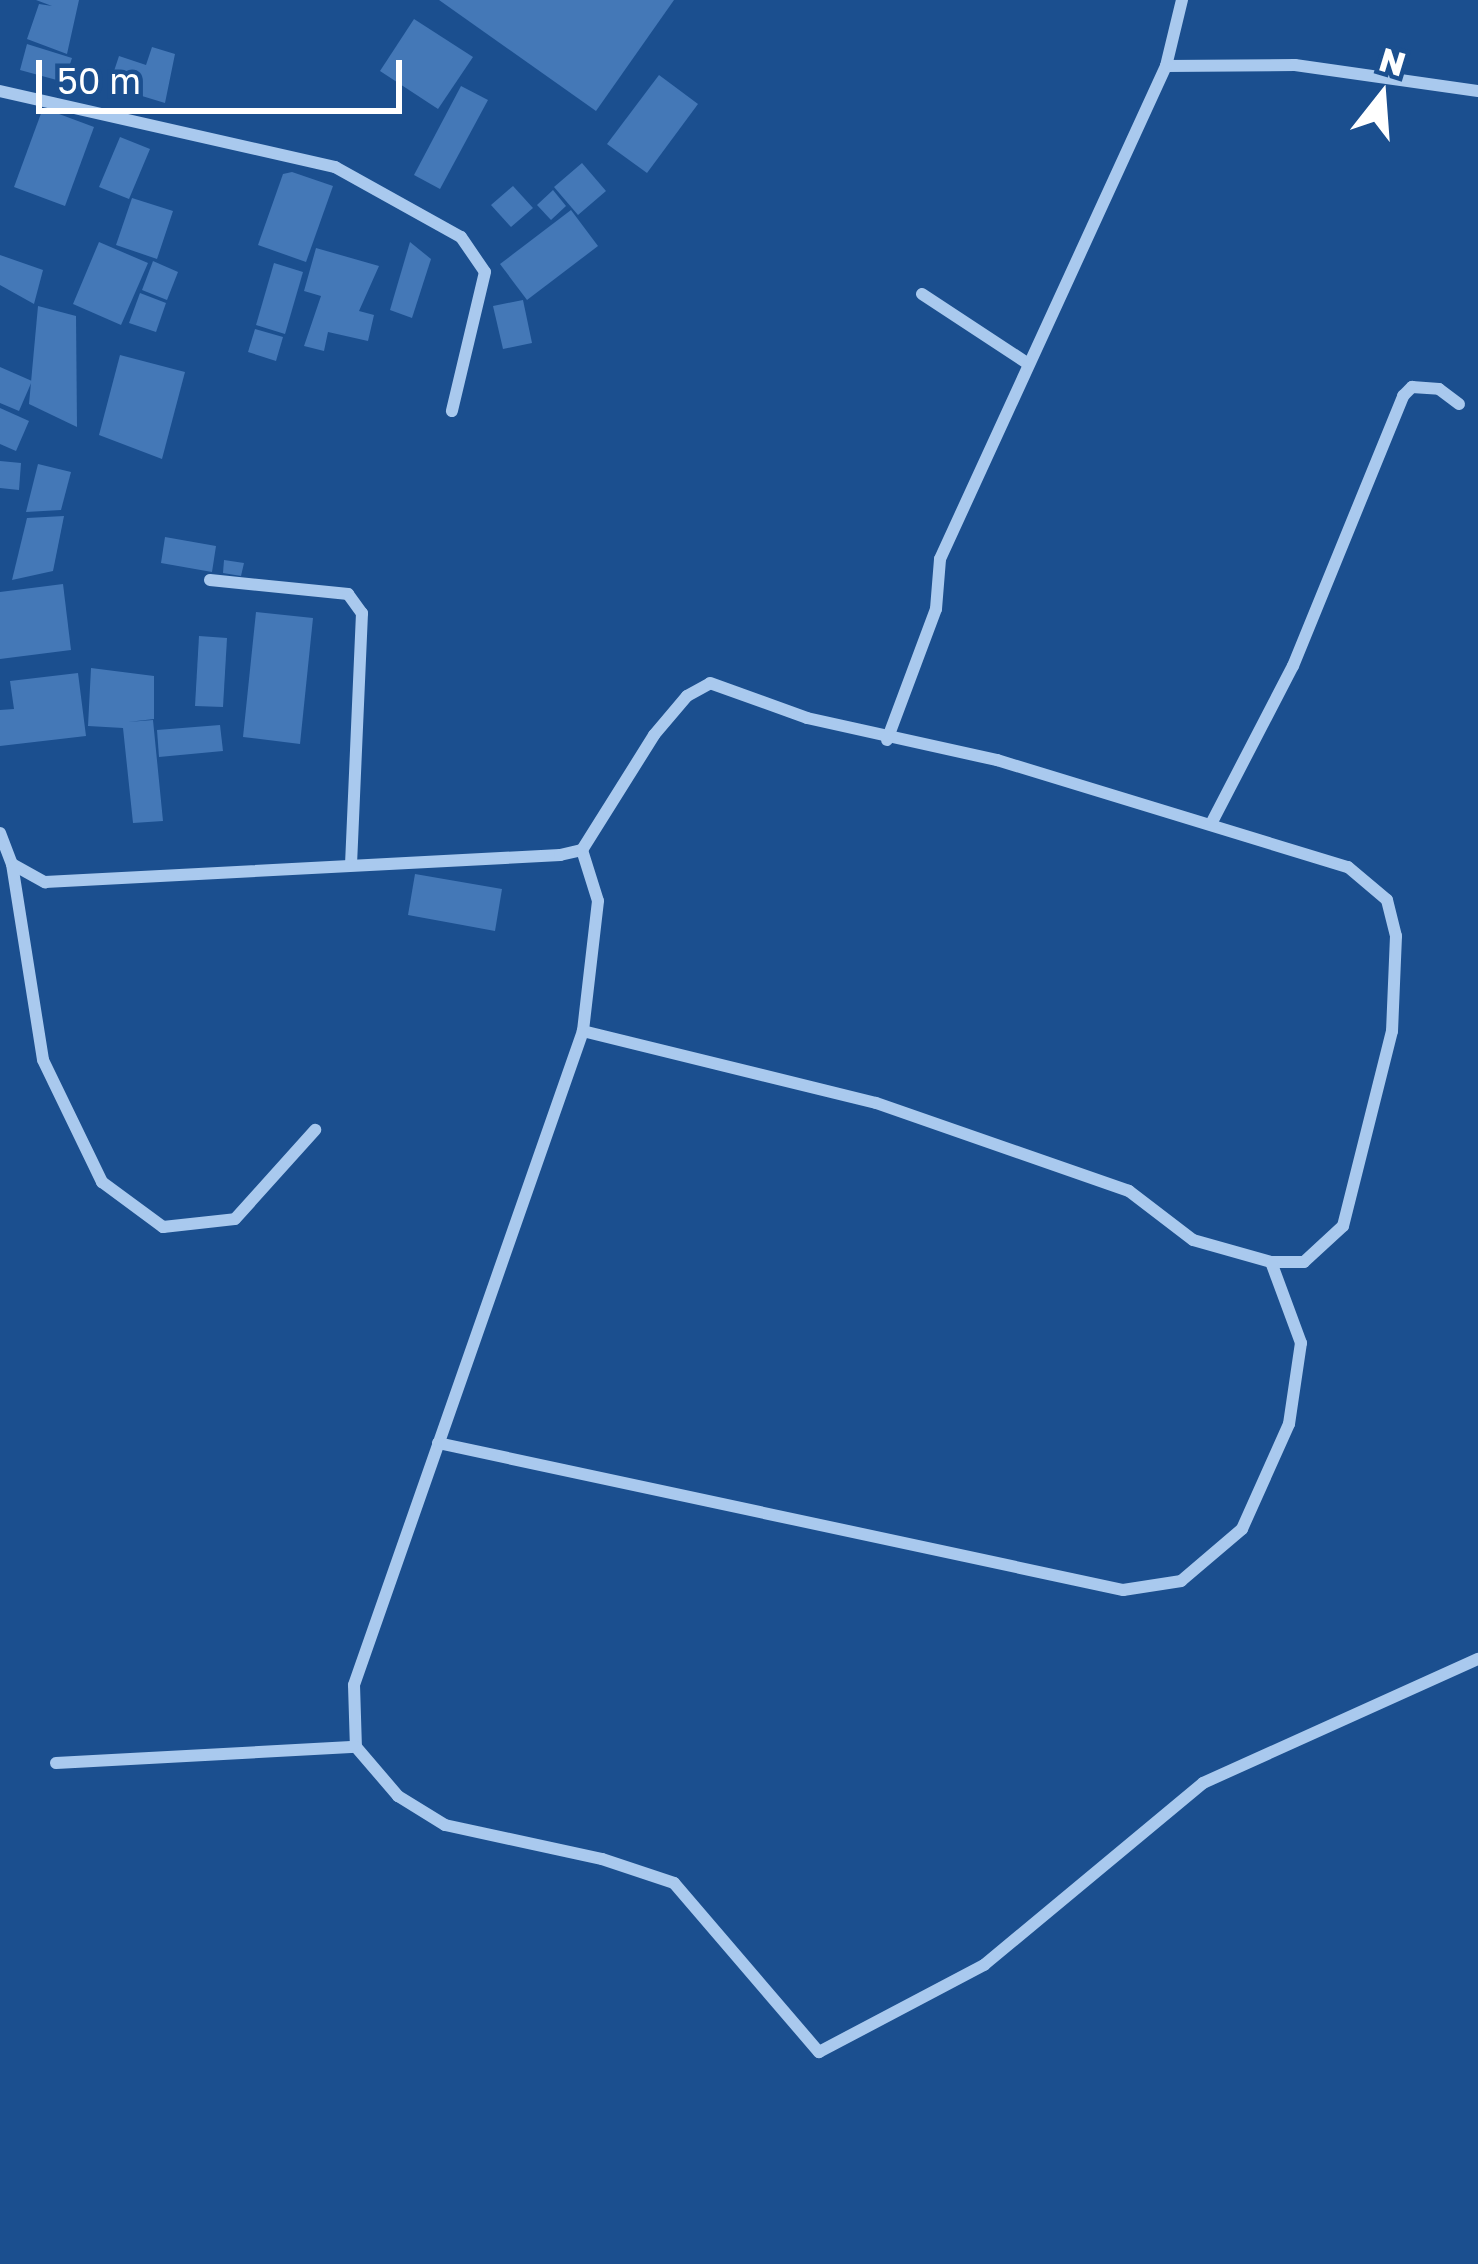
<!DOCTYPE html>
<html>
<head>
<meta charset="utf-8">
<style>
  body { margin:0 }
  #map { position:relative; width:1478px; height:2264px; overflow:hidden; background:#1b4f8f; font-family:"Golos Text",sans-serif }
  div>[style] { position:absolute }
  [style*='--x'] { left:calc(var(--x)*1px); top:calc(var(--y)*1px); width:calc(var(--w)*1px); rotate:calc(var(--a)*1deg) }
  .building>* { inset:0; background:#4478b7 }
  .street>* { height:12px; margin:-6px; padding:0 6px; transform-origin:6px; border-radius:6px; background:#a9c9ee }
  span { translate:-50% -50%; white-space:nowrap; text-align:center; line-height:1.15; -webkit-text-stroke:9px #1b4f8f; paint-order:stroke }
  .north { position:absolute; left:1322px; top:36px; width:120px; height:120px; -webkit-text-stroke:9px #1b4f8f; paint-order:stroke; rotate:17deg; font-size:33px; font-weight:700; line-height:48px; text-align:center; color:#fff }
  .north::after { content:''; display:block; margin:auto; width:42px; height:54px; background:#fff; clip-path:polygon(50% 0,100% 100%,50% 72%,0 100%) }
  .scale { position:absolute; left:36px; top:60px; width:366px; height:54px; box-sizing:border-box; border:6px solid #fff; border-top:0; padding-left:15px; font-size:36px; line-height:42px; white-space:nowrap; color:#fff; -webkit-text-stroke:9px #1b4f8f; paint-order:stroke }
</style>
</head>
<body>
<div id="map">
  <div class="building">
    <i style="clip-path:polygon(36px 0,79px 0,67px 54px,27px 39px,39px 4px,52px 6px)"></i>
    <i style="clip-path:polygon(439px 0,674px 0,596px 111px)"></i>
    <i style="clip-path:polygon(414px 19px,473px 57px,438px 109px,380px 71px)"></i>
    <i style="clip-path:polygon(27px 44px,72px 58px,64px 82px,20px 70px)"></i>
    <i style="clip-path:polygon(152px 47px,175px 54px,165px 103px,109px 86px,119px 56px,146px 65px)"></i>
    <i style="clip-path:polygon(659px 75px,698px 104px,647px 173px,607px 144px)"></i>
    <i style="clip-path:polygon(461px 86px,488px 100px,440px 189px,414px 175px)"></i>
    <i style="clip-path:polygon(43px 108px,94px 127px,65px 206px,14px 187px)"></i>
    <i style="clip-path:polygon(120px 137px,150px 149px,129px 199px,99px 187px)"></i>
    <i style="clip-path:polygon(582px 163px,606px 191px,578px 215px,554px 187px)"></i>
    <i style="clip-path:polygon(292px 172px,333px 186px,306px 262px,258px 245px,283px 174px)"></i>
    <i style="clip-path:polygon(513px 186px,533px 208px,511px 227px,491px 205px)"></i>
    <i style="clip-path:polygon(553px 190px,566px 206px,551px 220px,537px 205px)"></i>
    <i style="clip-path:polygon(132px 198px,173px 211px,157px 259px,116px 245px)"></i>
    <i style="clip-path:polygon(571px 210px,598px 246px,527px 300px,500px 264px)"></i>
    <i style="clip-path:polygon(99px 242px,148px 263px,121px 325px,73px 304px)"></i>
    <i style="clip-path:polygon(410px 242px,431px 259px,412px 318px,390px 310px)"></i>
    <i style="clip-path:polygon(316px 248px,379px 266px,359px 311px,374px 315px,368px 341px,328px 332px,324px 351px,304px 346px,321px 296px,304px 291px)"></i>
    <i style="clip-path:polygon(0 255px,43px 270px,34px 304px,0 285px)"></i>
    <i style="clip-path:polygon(153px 261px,178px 272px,167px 300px,142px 290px)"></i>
    <i style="clip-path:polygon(274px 263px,303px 272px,285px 334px,256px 325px)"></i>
    <i style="clip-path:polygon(140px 293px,166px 303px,156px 332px,129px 323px)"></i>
    <i style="clip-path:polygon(523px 300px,532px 343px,503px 349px,493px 306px)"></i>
    <i style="clip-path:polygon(38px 306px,76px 316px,77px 427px,29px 404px)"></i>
    <i style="clip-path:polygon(255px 329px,283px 337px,276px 361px,248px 352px)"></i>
    <i style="clip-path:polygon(120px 355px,185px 372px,162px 459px,99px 435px)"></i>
    <i style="clip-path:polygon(0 367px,32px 381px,19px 411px,0 403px)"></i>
    <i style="clip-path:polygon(0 408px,29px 421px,16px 451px,0 444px)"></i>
    <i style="clip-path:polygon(0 461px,21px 463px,19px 490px,0 488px)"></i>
    <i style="clip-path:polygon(38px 464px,71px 472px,61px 510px,26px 512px)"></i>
    <i style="clip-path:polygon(64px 516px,53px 571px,12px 580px,27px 518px)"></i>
    <i style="clip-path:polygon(165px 537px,216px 546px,212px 572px,161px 563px)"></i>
    <i style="clip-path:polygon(224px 560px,244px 563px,241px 576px,223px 573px)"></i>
    <i style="clip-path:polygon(63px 584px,71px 650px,0 659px,0 592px)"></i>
    <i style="clip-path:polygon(256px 612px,313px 618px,300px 744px,243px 737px)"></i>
    <i style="clip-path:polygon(199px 636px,227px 638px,223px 707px,195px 706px)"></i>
    <i style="clip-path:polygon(91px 668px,154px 676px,154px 719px,128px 722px,153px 720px,163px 821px,133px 823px,123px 728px,88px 726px)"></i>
    <i style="clip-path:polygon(78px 673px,86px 736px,0 746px,0 710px,14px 709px,10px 681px)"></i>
    <i style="clip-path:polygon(220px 725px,223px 751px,159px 757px,157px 730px)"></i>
    <i style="clip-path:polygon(415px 874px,502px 889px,495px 931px,408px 915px)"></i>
  </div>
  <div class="street">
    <i style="--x:1166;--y:66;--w:129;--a:-0.4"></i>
    <i style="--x:1295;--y:65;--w:185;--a:8.1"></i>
    <i style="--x:0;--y:91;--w:344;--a:12.8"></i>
    <i style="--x:335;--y:167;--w:144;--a:29.1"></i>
    <i style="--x:461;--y:237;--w:42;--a:55.6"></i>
    <i style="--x:485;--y:272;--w:143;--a:103.4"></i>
    <i style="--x:922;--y:294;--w:126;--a:33.3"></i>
    <i style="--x:210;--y:580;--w:139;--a:5.8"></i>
    <i style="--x:348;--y:594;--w:24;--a:54"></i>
    <i style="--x:362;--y:613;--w:249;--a:92.5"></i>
    <i style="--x:887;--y:740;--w:140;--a:-69.5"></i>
    <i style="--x:936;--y:609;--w:50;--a:-85.4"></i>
    <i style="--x:940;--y:559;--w:542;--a:-65.37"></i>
    <i style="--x:1166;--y:66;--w:68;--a:-76.4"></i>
    <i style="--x:1212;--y:822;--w:176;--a:-62.6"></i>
    <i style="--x:1293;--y:666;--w:292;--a:-67.8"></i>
    <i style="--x:1403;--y:396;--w:13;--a:-45"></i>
    <i style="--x:1412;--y:387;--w:27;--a:4"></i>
    <i style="--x:1439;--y:389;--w:25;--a:37"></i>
    <i style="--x:0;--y:833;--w:33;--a:69"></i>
    <i style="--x:12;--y:864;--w:38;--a:29"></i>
    <i style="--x:45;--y:882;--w:516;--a:-3"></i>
    <i style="--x:560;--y:855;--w:23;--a:-13"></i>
    <i style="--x:582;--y:850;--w:136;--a:-57.9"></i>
    <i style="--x:654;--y:735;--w:51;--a:-49.8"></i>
    <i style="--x:687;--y:696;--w:26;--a:-29"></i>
    <i style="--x:710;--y:683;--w:103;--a:19.8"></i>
    <i style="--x:807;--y:718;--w:195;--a:12.5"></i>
    <i style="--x:997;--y:760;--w:367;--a:17"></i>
    <i style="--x:1348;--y:867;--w:51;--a:40.2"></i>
    <i style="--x:1387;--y:900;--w:37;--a:76"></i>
    <i style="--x:1396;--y:936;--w:95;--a:92.4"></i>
    <i style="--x:1392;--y:1031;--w:201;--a:104.1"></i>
    <i style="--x:1343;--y:1226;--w:53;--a:137.3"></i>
    <i style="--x:1304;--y:1262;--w:33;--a:180"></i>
    <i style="--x:1271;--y:1262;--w:81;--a:-164.2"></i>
    <i style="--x:1193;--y:1240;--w:81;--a:-142.6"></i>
    <i style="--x:1129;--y:1191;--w:268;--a:-160.8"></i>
    <i style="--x:876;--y:1103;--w:302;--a:-166.2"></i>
    <i style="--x:582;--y:850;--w:53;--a:72.6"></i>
    <i style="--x:598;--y:901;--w:131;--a:96.6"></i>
    <i style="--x:583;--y:1031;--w:693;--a:109.3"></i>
    <i style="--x:354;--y:1685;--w:62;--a:88.2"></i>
    <i style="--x:356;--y:1747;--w:65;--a:49.4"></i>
    <i style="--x:398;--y:1796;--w:55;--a:31.7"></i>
    <i style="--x:445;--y:1825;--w:161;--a:12.2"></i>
    <i style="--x:602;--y:1859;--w:76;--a:18.4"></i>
    <i style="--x:674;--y:1883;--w:223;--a:49.4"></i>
    <i style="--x:819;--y:2052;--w:187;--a:-27.8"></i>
    <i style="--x:984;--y:1965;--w:285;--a:-39.7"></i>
    <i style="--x:1203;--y:1783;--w:302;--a:-24.3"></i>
    <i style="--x:12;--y:864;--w:198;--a:81"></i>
    <i style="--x:43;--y:1060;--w:136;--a:64.2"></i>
    <i style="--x:102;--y:1182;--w:76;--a:36.4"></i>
    <i style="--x:163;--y:1227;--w:72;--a:-6.3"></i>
    <i style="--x:235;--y:1219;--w:120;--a:-48"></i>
    <i style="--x:438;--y:1443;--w:701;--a:12.11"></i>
    <i style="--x:1123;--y:1590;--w:59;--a:-8.8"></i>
    <i style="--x:1181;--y:1581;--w:80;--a:-40.4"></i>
    <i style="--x:1242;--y:1529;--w:115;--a:-65.9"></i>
    <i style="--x:1289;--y:1424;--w:82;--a:-81.6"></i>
    <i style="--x:1301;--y:1343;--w:86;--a:-110.3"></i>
    <i style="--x:56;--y:1763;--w:300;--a:-3.1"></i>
  </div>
  <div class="north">N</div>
  <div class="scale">50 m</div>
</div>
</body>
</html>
